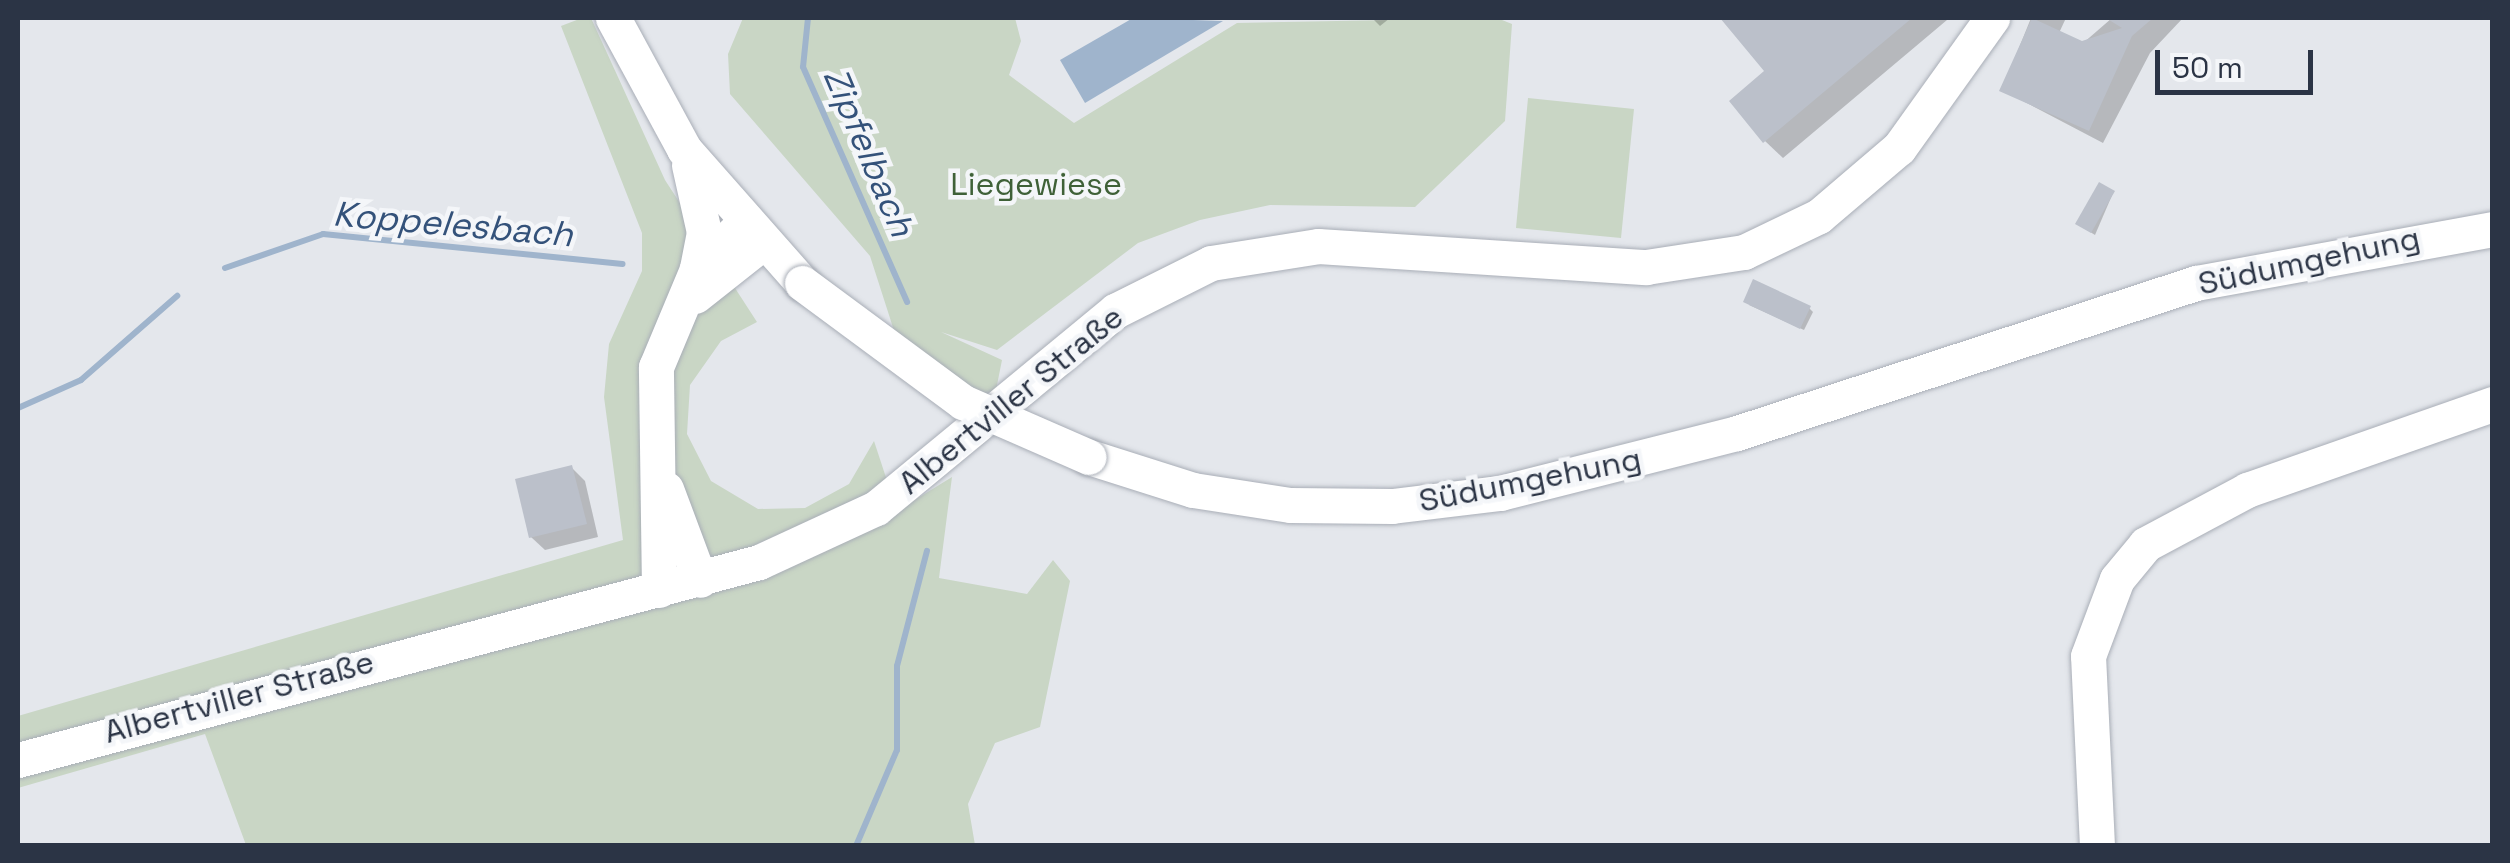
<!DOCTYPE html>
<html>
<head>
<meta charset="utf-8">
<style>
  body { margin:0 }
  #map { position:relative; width:2510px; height:863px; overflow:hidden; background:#e4e7ec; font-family:"Space Grotesk",sans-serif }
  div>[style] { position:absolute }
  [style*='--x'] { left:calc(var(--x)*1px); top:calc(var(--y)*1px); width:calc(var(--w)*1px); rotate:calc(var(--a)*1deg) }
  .green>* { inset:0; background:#c9d6c5 }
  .water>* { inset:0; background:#9fb4cc }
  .shadow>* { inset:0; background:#0003 }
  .stream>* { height:6px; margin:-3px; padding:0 3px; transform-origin:3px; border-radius:3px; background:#9fb4cc }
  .building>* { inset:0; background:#bbc0ca }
  .roads { filter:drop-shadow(0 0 2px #a9aeb7) drop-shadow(0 0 2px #a9aeb7) }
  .secondary>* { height:35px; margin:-17.5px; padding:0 17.5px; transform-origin:17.5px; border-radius:17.5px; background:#fff }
  .bridges { filter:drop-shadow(0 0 2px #a9aeb7) drop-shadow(0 0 2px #a9aeb7) }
  .secondary-bridge>* { height:35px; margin:-17.5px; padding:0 17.5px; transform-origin:17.5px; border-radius:17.5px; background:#fff }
  span { translate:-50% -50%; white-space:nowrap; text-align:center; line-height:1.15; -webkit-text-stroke:9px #f4f6f9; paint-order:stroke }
  .park-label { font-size:32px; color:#3f6138 }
  .street-label { font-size:32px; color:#2b3445 }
  .water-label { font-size:35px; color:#34527a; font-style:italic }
  .frame { position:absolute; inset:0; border:20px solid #2b3445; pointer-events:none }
  .scale { position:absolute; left:2155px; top:50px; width:158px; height:45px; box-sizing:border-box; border:5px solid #2b3445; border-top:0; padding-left:12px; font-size:30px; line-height:35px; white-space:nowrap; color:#2b3445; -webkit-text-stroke:8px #f4f6f9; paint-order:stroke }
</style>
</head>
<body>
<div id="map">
  <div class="green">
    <i style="clip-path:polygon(582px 18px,591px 18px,665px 180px,757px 322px,721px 341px,690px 385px,687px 434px,711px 481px,758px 509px,805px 508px,849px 484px,874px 441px,897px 511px,952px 477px,939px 578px,1027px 594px,1053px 560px,1070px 581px,1040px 727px,995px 743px,968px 804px,975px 845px,246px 845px,205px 734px,18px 788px,18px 716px,623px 540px,604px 397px,609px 344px,642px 271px,642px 233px,561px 26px)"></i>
    <i style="clip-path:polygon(743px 18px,1015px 18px,1021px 41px,1009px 75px,1074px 123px,1237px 23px,1497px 18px,1512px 24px,1505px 121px,1415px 207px,1270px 205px,1200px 220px,1138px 243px,997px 350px,941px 332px,1002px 360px,994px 400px,898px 343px,870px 256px,730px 94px,728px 54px)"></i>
    <i style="clip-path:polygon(1528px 98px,1634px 109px,1621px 238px,1516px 228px)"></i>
  </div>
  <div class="water">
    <i style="clip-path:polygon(1133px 18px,1223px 21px,1085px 103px,1060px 60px)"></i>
  </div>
  <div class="shadow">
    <i style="clip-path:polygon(1372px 18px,1390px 18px,1380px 26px)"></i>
    <i style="clip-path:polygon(1723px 18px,1945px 18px,1947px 20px,1783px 158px,1765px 141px,1768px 71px)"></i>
    <i style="clip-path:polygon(2031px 18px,2066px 18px,2059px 33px,2082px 44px,2112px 18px,2183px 18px,2150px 53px,2103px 143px,2002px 90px)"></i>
    <i style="clip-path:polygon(2113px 193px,2095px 235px,2082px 227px)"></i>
    <i style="clip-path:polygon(1749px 305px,1809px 308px,1813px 312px,1804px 330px)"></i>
    <i style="clip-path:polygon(572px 468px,585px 481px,598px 537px,545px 550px,531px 537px)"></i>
  </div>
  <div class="stream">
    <i style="--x:808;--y:18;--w:49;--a:95.8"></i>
    <i style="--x:803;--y:67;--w:257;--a:66.1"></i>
    <i style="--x:225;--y:268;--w:104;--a:-19.1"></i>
    <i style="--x:323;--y:234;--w:301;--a:5.7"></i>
    <i style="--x:18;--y:408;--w:69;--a:-24"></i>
    <i style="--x:81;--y:380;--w:128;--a:-41.2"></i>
    <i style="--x:856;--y:846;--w:104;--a:-66.9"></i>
    <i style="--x:897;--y:750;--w:84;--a:-90"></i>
    <i style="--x:897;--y:666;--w:119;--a:-75.4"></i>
  </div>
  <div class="building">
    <i style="clip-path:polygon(1720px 18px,1912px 18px,1763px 143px,1729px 101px,1764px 71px)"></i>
    <i style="clip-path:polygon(2032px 18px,2082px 41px,2122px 28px,2106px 18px,2153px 18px,2132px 36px,2089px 131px,1999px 91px)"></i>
    <i style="clip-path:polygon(2099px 182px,2115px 191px,2091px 233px,2075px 224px)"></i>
    <i style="clip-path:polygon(1753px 279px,1811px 306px,1800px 329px,1743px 302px)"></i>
    <i style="clip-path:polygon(572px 465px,587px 524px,529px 538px,515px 479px)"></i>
  </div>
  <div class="roads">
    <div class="secondary">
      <i style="--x:613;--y:18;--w:149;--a:61.5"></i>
      <i style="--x:684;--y:149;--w:179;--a:48.6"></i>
      <i style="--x:689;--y:165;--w:69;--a:77.4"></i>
      <i style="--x:704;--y:232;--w:38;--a:101"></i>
      <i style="--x:695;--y:296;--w:85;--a:-38.3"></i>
      <i style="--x:1089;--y:457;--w:109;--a:17.6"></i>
      <i style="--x:1193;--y:490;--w:98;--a:8.8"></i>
      <i style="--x:1290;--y:505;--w:102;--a:0.6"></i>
      <i style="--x:1392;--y:506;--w:109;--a:-6.9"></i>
      <i style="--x:1500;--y:493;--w:244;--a:-14.2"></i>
      <i style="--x:1737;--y:433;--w:483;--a:-18.1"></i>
      <i style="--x:2196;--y:283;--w:301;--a:-10.3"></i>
      <i style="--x:666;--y:489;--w:97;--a:69.5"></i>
      <i style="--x:659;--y:590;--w:223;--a:-90.8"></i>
      <i style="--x:656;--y:367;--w:106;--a:-67.3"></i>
      <i style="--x:697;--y:269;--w:66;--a:-44.4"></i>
      <i style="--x:18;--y:760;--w:767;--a:-14.96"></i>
      <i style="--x:759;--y:562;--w:129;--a:-24.8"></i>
      <i style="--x:876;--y:508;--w:310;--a:-39.5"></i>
      <i style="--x:1115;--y:311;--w:107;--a:-26.6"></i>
      <i style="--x:1211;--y:263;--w:108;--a:-9"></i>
      <i style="--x:1318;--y:246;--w:329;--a:3.7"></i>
      <i style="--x:1646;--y:267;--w:99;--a:-8.7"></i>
      <i style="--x:1744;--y:252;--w:83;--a:-25.6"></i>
      <i style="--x:1819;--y:216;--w:105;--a:-40.4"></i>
      <i style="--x:1899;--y:148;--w:160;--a:-54.4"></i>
      <i style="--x:2097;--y:846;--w:190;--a:-92.7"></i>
      <i style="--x:2088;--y:656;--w:82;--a:-69.4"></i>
      <i style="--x:2117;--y:579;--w:45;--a:-50.4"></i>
      <i style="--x:2146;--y:544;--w:115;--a:-28.1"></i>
      <i style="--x:2247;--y:490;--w:260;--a:-19.3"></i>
    </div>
  </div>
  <div class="bridges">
    <div class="secondary-bridge">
      <i style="--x:802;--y:283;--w:200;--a:36.5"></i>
      <i style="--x:963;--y:402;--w:137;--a:23.6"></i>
    </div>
  </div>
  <div class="park-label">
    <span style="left:1036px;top:184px">Liegewiese</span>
  </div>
  <div class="street-label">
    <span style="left:2309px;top:261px;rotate:-12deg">Südumgehung</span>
    <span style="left:1011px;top:400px;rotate:-39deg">Albertviller Straße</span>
    <span style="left:1530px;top:480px;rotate:-11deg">Südumgehung</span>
    <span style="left:239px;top:697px;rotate:-15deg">Albertviller Straße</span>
  </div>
  <div class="water-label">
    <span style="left:869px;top:152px;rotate:67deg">Zipfelbach</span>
    <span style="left:453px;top:224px;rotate:5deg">Koppelesbach</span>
  </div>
  <div class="frame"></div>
  <div class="scale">50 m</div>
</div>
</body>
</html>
